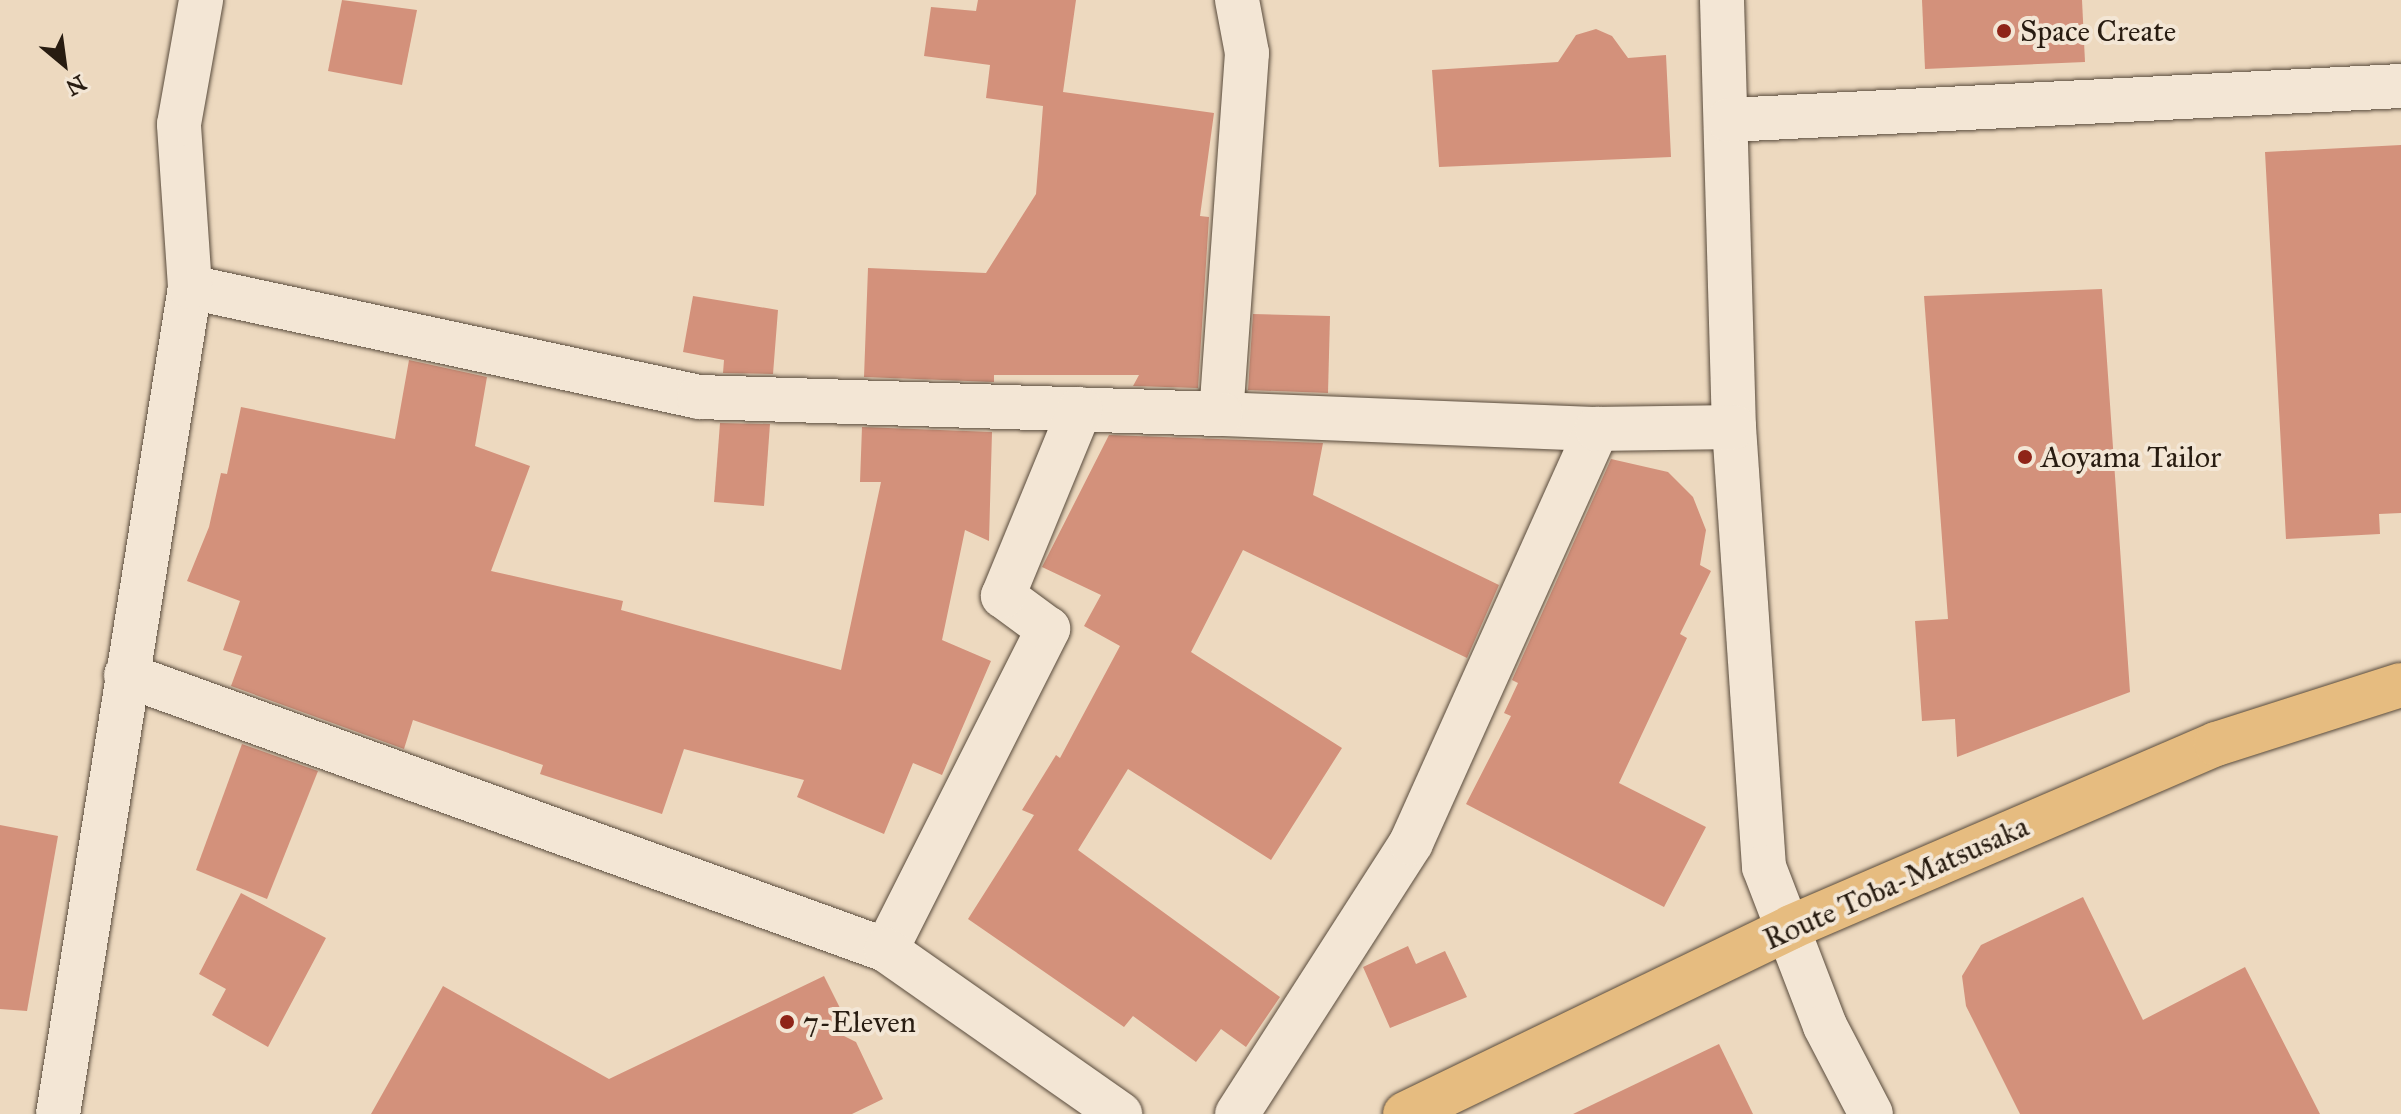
<!DOCTYPE html>
<html>
<head>
<meta charset="utf-8">
<style>
  body { margin:0 }
  #map { position:relative; width:2401px; height:1114px; overflow:hidden; background:#edd9bf; font-family:"IM FELL Great Primer",serif }
  div>[style] { position:absolute }
  [style*='--x'] { left:calc(var(--x)*1px); top:calc(var(--y)*1px); width:calc(var(--w)*1px); rotate:calc(var(--a)*1deg) }
  .building>* { inset:0; background:#d3917b }
  .roads { filter:drop-shadow(0 0 2px #594b3c) drop-shadow(0 0 2px #594b3c) }
  .minor>* { height:44px; margin:-22px; padding:0 22px; transform-origin:22px; border-radius:22px; background:#f3e6d5 }
  .primary>* { height:44px; margin:-22px; padding:0 22px; transform-origin:22px; border-radius:22px; background:#e6bc80 }
  .dots>* { width:22px; height:22px; translate:-50% -50%; box-sizing:border-box; border:4px solid #f3e6d5; border-radius:50% }
  span { translate:-50% -50%; white-space:nowrap; text-align:center; line-height:1.15; -webkit-text-stroke:8px #f3e6d5; paint-order:stroke }
  .poi-label { font-size:30px; color:#281c11 }
  .left { translate:0 -50%; text-align:left }
  .street-label { font-size:30px; color:#281c11 }
  .north { position:absolute; left:24px; top:24px; width:80px; height:80px; -webkit-text-stroke:6px #f3e6d5; paint-order:stroke; rotate:151deg; font-size:22px; font-weight:700; line-height:32px; text-align:center; color:#281c11 }
  .north::after { content:''; display:block; margin:auto; width:28px; height:36px; background:#281c11; clip-path:polygon(50% 0,100% 100%,50% 72%,0 100%) }
</style>
</head>
<body>
<div id="map">
  <div class="building">
    <i style="clip-path:polygon(342px 0,417px 10px,402px 85px,328px 71px)"></i>
    <i style="clip-path:polygon(978px 0,1076px 0,1063px 92px,1214px 113px,1200px 216px,1209px 217px,1198px 388px,1133px 386px,1139px 375px,994px 375px,994px 382px,864px 377px,868px 268px,986px 273px,1036px 194px,1043px 106px,986px 98px,990px 65px,924px 56px,931px 7px,976px 11px)"></i>
    <i style="clip-path:polygon(1922px 0,2082px 0,2085px 62px,1925px 69px)"></i>
    <i style="clip-path:polygon(1596px 29px,1612px 36px,1628px 58px,1666px 55px,1671px 157px,1439px 167px,1432px 70px,1558px 62px,1576px 35px)"></i>
    <i style="clip-path:polygon(2401px 145px,2401px 513px,2379px 514px,2380px 534px,2286px 539px,2265px 152px)"></i>
    <i style="clip-path:polygon(2102px 289px,2130px 692px,1957px 757px,1955px 719px,1922px 721px,1915px 621px,1948px 619px,1924px 296px)"></i>
    <i style="clip-path:polygon(693px 296px,778px 310px,773px 374px,723px 373px,724px 360px,683px 352px)"></i>
    <i style="clip-path:polygon(1253px 314px,1330px 316px,1328px 393px,1248px 390px)"></i>
    <i style="clip-path:polygon(409px 360px,487px 377px,475px 446px,530px 466px,491px 571px,623px 601px,621px 610px,841px 670px,881px 482px,860px 482px,862px 427px,992px 432px,989px 541px,965px 530px,942px 640px,991px 661px,942px 775px,913px 763px,884px 834px,797px 797px,804px 780px,684px 749px,662px 814px,540px 774px,543px 765px,413px 720px,404px 749px,231px 686px,242px 656px,223px 650px,240px 601px,187px 581px,209px 527px,221px 473px,227px 474px,241px 407px,395px 439px)"></i>
    <i style="clip-path:polygon(720px 423px,770px 424px,764px 506px,714px 502px)"></i>
    <i style="clip-path:polygon(1109px 435px,1323px 443px,1313px 495px,1499px 585px,1467px 658px,1243px 550px,1191px 652px,1342px 748px,1271px 860px,1128px 769px,1078px 850px,1280px 997px,1246px 1047px,1221px 1029px,1196px 1062px,1133px 1016px,1124px 1027px,968px 919px,1034px 815px,1022px 810px,1056px 755px,1060px 758px,1120px 646px,1084px 626px,1101px 595px,1042px 567px)"></i>
    <i style="clip-path:polygon(1611px 459px,1668px 472px,1693px 497px,1706px 530px,1700px 565px,1711px 571px,1680px 634px,1687px 638px,1619px 783px,1706px 827px,1664px 907px,1466px 804px,1511px 716px,1504px 713px,1518px 683px,1512px 680px)"></i>
    <i style="clip-path:polygon(242px 744px,318px 771px,267px 899px,196px 870px)"></i>
    <i style="clip-path:polygon(0 825px,58px 836px,27px 1011px,0 1009px)"></i>
    <i style="clip-path:polygon(241px 893px,326px 938px,268px 1047px,212px 1015px,226px 989px,199px 974px)"></i>
    <i style="clip-path:polygon(2083px 897px,2143px 1020px,2245px 967px,2320px 1114px,2020px 1114px,1966px 1006px,1962px 976px,1981px 945px)"></i>
    <i style="clip-path:polygon(1408px 946px,1416px 964px,1445px 951px,1467px 997px,1390px 1028px,1363px 967px)"></i>
    <i style="clip-path:polygon(824px 976px,841px 1010px,832px 1030px,856px 1042px,883px 1099px,852px 1114px,371px 1114px,443px 986px,609px 1079px)"></i>
    <i style="clip-path:polygon(1719px 1044px,1753px 1114px,1573px 1114px)"></i>
  </div>
  <div class="roads">
    <div class="minor">
      <i style="--x:1237;--y:0;--w:54;--a:79.3"></i>
      <i style="--x:1247;--y:53;--w:362;--a:94.1"></i>
      <i style="--x:1221;--y:414;--w:376;--a:2.3"></i>
      <i style="--x:1722;--y:0;--w:427;--a:88.4"></i>
      <i style="--x:1734;--y:427;--w:441;--a:86.1"></i>
      <i style="--x:1764;--y:867;--w:170;--a:69"></i>
      <i style="--x:1825;--y:1026;--w:99;--a:62.4"></i>
      <i style="--x:1729;--y:120;--w:673;--a:-2.9"></i>
      <i style="--x:190;--y:287;--w:521;--a:12.19"></i>
      <i style="--x:699;--y:397;--w:522;--a:1.87"></i>
      <i style="--x:126;--y:675;--w:808;--a:19.89"></i>
      <i style="--x:886;--y:950;--w:360;--a:-63.2"></i>
      <i style="--x:1048;--y:629;--w:56;--a:-143.7"></i>
      <i style="--x:1003;--y:596;--w:202;--a:-67.6"></i>
      <i style="--x:886;--y:950;--w:286;--a:35"></i>
      <i style="--x:58;--y:1114;--w:837;--a:-80.93"></i>
      <i style="--x:190;--y:287;--w:163;--a:-93.9"></i>
      <i style="--x:179;--y:124;--w:126;--a:-79.9"></i>
      <i style="--x:1237;--y:1114;--w:322;--a:-57.3"></i>
      <i style="--x:1411;--y:843;--w:454;--a:-65.8"></i>
      <i style="--x:1597;--y:429;--w:137;--a:-0.8"></i>
    </div>
    <div class="primary">
      <i style="--x:1405;--y:1114;--w:429;--a:-25.8"></i>
      <i style="--x:1791;--y:927;--w:463;--a:-23.3"></i>
      <i style="--x:2216;--y:744;--w:194;--a:-17.7"></i>
    </div>
  </div>
  <div class="dots">
    <i style="left:2004px;top:31px;background:#8f2418"></i>
    <i style="left:2025px;top:457px;background:#8f2418"></i>
    <i style="left:787px;top:1022px;background:#8f2418"></i>
  </div>
  <div class="poi-label">
    <span class="left" style="left:2020px;top:31px">Space Create</span>
    <span class="left" style="left:2041px;top:457px">Aoyama Tailor</span>
    <span class="left" style="left:803px;top:1022px">7-Eleven</span>
  </div>
  <div class="street-label">
    <span style="left:1896px;top:883px;rotate:-24deg">Route Toba-Matsusaka</span>
  </div>
  <div class="north">N</div>
</div>
</body>
</html>
